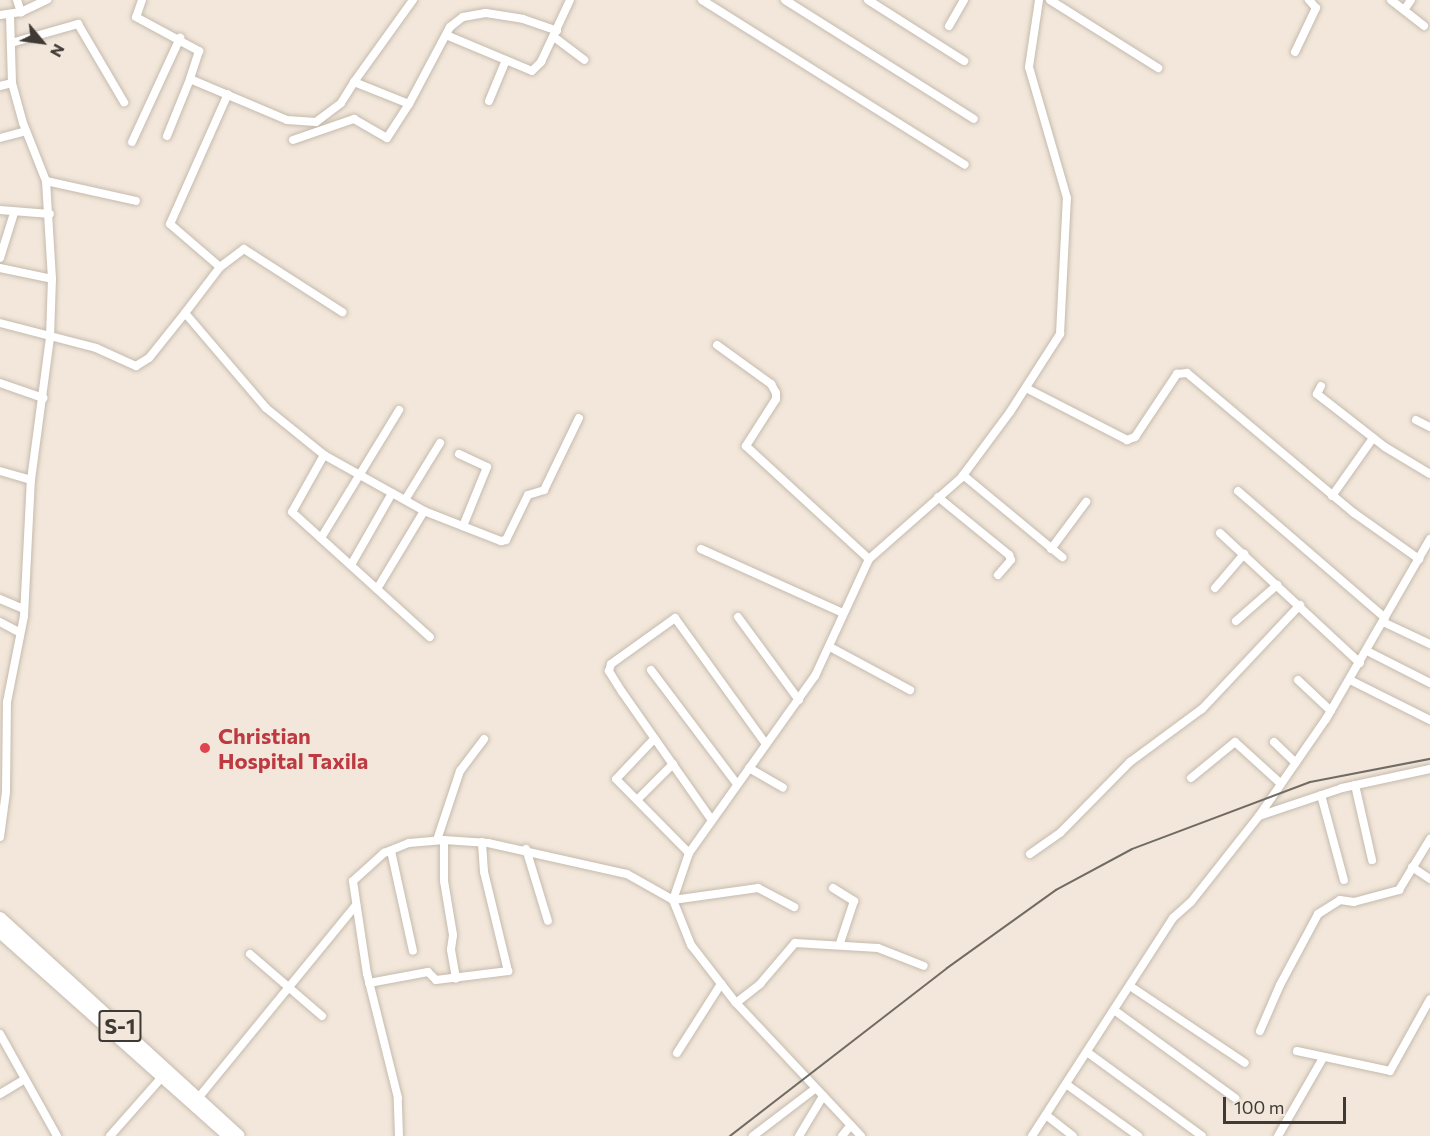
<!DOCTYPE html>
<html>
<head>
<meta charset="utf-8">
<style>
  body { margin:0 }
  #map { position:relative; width:1430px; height:1136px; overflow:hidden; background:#f2e7da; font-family:Commissioner,sans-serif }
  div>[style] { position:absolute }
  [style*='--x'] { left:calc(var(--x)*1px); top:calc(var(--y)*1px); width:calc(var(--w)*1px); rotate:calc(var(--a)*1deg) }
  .roads { filter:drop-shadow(0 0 2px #c5baae) drop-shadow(0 0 2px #c5baae) }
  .minor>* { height:8px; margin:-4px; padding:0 4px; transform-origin:4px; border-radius:4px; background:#fff }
  .primary>* { height:12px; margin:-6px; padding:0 6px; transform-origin:6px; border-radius:6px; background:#fff }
  .rail>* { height:2px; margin:-1px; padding:0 1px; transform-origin:1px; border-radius:1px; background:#716b63 }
  .dots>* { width:16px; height:16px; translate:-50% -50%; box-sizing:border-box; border:3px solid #f2e7da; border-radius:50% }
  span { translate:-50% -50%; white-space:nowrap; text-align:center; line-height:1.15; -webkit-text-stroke:4.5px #f2e7da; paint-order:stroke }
  .shield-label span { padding:2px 4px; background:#f2e7da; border:2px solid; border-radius:4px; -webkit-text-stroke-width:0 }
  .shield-label { font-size:21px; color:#3f3a35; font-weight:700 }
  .health-label { font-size:22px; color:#be3a42; font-weight:700 }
  .left { translate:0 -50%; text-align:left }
  .north { position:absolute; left:12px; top:12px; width:60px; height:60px; -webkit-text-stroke:4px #f2e7da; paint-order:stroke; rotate:119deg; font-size:16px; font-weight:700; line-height:24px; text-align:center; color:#3f3a35 }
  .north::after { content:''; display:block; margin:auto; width:21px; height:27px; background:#3f3a35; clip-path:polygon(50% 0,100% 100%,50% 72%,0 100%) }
  .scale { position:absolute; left:1223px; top:1097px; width:123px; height:27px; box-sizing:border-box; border:3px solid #3f3a35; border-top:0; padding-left:8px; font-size:18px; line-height:21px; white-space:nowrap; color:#3f3a35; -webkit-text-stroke:4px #f2e7da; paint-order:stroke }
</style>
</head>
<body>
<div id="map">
  <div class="roads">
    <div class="minor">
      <i style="--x:17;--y:0;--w:13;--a:72"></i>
      <i style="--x:142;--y:0;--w:18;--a:109"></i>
      <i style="--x:136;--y:17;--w:72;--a:28.4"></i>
      <i style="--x:199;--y:51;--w:29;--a:108"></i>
      <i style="--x:190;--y:79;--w:105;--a:22.9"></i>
      <i style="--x:287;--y:120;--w:29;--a:4"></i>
      <i style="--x:316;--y:122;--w:31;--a:-37"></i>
      <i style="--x:341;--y:103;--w:25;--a:-58"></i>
      <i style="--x:354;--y:82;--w:59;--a:21.8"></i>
      <i style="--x:409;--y:104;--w:87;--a:-62"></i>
      <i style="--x:450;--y:27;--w:16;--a:-38"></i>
      <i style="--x:463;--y:17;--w:23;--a:-10"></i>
      <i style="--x:486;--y:13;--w:37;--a:9"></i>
      <i style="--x:523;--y:19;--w:36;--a:19"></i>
      <i style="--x:702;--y:0;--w:310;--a:32.1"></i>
      <i style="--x:785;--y:0;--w:223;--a:32.2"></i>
      <i style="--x:868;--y:0;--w:114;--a:32.4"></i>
      <i style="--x:1050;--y:0;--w:128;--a:32.2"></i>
      <i style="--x:1391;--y:0;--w:42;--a:38.2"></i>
      <i style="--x:1404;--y:10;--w:12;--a:-55"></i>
      <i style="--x:0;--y:15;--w:21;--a:-8"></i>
      <i style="--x:21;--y:12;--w:29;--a:-25"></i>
      <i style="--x:949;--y:26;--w:30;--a:-60"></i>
      <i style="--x:446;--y:35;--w:93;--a:22.7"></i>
      <i style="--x:532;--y:71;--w:13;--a:-45"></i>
      <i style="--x:541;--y:62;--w:68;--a:-64.9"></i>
      <i style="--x:554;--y:37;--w:38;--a:37"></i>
      <i style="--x:11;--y:43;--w:70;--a:-15.8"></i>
      <i style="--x:78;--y:24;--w:91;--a:59.5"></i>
      <i style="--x:1295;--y:52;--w:49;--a:-64.5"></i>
      <i style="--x:1316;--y:8;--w:11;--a:-131"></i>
      <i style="--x:354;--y:82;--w:101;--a:-54.3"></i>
      <i style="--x:0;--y:86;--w:12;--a:-14"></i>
      <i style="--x:489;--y:101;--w:44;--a:-67.5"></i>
      <i style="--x:167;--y:136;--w:61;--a:-68"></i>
      <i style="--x:0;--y:138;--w:27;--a:-15"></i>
      <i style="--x:293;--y:140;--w:65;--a:-19"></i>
      <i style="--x:354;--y:119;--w:38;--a:30"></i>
      <i style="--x:387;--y:138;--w:40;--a:-57.1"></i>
      <i style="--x:132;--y:142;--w:115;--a:-65.2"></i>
      <i style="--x:46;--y:181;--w:92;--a:12.5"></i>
      <i style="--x:0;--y:210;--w:50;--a:4.6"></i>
      <i style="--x:0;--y:258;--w:47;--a:-72.7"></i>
      <i style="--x:220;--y:267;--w:66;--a:-139.3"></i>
      <i style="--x:170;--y:224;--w:142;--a:-66"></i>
      <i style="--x:0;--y:268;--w:53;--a:11.9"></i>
      <i style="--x:185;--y:313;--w:58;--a:-52.7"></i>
      <i style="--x:220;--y:267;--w:30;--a:-37"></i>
      <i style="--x:244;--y:249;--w:117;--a:32.7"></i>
      <i style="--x:0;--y:323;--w:99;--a:14.6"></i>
      <i style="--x:96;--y:348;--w:44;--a:24.2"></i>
      <i style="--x:136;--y:366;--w:15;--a:-32"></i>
      <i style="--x:149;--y:358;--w:58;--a:-51.3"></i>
      <i style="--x:185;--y:313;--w:125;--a:49.5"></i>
      <i style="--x:266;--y:408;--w:75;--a:39"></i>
      <i style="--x:324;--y:455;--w:115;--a:29.2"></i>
      <i style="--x:424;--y:511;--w:83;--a:21.3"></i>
      <i style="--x:501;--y:541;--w:5;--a:-11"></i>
      <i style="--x:506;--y:540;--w:50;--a:-63.9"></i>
      <i style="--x:528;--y:495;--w:17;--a:-17"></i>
      <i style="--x:544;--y:490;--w:80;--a:-64.1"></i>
      <i style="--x:717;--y:345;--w:67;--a:35.8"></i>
      <i style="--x:771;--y:384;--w:10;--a:61"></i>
      <i style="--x:776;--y:393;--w:6;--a:90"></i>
      <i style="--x:776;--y:399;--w:56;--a:122.6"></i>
      <i style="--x:746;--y:446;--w:167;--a:42.6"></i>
      <i style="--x:0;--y:383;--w:46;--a:19.2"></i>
      <i style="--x:1321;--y:386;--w:9;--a:117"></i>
      <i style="--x:1317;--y:394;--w:86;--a:37.9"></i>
      <i style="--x:1385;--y:447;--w:52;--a:31"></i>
      <i style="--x:1026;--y:388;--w:114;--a:27.2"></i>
      <i style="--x:1127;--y:440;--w:9;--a:-21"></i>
      <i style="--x:1135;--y:437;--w:76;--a:-56.3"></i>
      <i style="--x:1177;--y:374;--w:10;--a:-6"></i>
      <i style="--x:1187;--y:373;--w:218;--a:40"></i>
      <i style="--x:1354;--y:513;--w:80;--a:35.3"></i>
      <i style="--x:1416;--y:420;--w:16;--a:27"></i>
      <i style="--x:459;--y:454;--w:31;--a:25"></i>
      <i style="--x:487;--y:467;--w:64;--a:112.1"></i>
      <i style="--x:324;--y:455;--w:65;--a:119.3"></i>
      <i style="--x:292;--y:512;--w:186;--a:42.2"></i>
      <i style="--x:0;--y:471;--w:32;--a:16"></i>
      <i style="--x:963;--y:475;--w:129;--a:39.6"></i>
      <i style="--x:1238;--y:491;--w:194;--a:40.8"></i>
      <i style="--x:1332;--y:496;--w:71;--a:-54.7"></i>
      <i style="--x:938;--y:497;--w:92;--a:39.2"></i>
      <i style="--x:1009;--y:555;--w:5;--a:68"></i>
      <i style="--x:1011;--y:560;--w:20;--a:131"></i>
      <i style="--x:405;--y:500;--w:67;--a:-58.4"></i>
      <i style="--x:1220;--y:533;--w:191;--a:42.9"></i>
      <i style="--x:321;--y:538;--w:150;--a:-58.6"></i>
      <i style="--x:701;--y:549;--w:156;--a:24.3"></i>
      <i style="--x:1051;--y:549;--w:59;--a:-53.3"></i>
      <i style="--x:351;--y:565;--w:83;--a:-60.3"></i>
      <i style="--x:1215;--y:588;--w:45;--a:-49.5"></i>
      <i style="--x:377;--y:589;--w:91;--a:-58.9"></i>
      <i style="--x:0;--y:599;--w:26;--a:23"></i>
      <i style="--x:738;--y:617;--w:103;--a:53.7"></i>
      <i style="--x:1236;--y:621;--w:55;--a:-41.3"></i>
      <i style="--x:0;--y:622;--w:21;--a:28"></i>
      <i style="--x:1383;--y:622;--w:52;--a:25.1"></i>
      <i style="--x:830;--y:647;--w:91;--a:28.3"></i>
      <i style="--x:1367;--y:651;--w:71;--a:26.9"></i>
      <i style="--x:651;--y:670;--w:143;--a:53"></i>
      <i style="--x:1298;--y:680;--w:45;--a:43.2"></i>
      <i style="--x:1350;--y:680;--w:89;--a:26.6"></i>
      <i style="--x:654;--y:739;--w:55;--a:133.5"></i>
      <i style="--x:616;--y:779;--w:104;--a:45.4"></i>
      <i style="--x:1274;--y:742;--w:29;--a:44"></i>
      <i style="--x:749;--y:768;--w:39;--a:30"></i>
      <i style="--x:1191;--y:778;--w:57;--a:-39.3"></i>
      <i style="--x:1235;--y:742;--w:61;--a:42.3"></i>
      <i style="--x:1355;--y:785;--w:77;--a:77.2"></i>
      <i style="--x:1321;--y:795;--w:88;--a:74.9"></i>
      <i style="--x:637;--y:800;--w:51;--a:-45"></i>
      <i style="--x:1259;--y:816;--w:88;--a:-18.6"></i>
      <i style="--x:1342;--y:788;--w:90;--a:-12.2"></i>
      <i style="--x:711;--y:819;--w:155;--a:-125"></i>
      <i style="--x:622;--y:692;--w:25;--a:-122"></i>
      <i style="--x:609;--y:671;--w:7;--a:-74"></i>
      <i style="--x:611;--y:664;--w:79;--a:-35.7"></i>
      <i style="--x:675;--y:618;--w:155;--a:54.2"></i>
      <i style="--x:0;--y:837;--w:45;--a:-82.4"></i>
      <i style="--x:6;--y:792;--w:90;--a:-89.4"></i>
      <i style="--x:7;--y:702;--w:88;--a:-78.8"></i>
      <i style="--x:24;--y:616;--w:136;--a:-87.1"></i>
      <i style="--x:31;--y:480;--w:143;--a:-82.4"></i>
      <i style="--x:50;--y:338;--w:59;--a:-88.1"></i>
      <i style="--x:52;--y:279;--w:98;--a:-93.5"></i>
      <i style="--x:46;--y:181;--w:62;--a:-111.6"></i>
      <i style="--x:23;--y:123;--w:41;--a:-105.4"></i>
      <i style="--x:12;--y:83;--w:69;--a:-91.7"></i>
      <i style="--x:437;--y:840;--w:73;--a:-71.6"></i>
      <i style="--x:460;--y:771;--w:40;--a:-53"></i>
      <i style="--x:444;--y:840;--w:41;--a:90"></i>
      <i style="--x:444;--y:881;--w:55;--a:80.5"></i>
      <i style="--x:453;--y:935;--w:15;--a:98"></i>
      <i style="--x:451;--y:950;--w:29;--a:80"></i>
      <i style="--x:526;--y:849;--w:75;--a:73"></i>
      <i style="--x:391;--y:851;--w:102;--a:77.6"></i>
      <i style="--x:1030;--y:854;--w:37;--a:-35"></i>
      <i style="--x:1060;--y:833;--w:100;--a:-45.4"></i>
      <i style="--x:1130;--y:762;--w:89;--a:-36.4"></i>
      <i style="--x:1202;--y:709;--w:143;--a:-46.7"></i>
      <i style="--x:1412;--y:867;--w:22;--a:34"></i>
      <i style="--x:833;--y:888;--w:25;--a:32"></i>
      <i style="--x:854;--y:901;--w:44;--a:108.4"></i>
      <i style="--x:250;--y:954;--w:95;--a:40.7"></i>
      <i style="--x:369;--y:983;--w:60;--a:-10.6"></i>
      <i style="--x:428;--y:972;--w:11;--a:45"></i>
      <i style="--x:436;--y:980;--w:73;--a:-7.1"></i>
      <i style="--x:508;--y:971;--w:102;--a:-103.6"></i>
      <i style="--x:484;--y:872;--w:30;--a:-94"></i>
      <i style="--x:1130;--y:986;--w:138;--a:33.8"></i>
      <i style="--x:736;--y:1003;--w:31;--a:-38"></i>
      <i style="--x:760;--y:984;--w:54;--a:-49.5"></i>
      <i style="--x:795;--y:943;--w:83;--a:3.4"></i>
      <i style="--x:878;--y:948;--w:49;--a:21.4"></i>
      <i style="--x:1114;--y:1010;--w:150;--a:36"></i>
      <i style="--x:1260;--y:1031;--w:50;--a:-66.5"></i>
      <i style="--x:1280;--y:985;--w:81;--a:-61.8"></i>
      <i style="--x:1318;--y:914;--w:26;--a:-32"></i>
      <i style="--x:1340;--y:900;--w:14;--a:8"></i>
      <i style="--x:1354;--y:902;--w:47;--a:-14.9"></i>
      <i style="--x:1399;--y:890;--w:60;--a:-58.7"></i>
      <i style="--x:0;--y:1034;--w:117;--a:60.8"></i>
      <i style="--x:1297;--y:1051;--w:95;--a:12.1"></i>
      <i style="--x:1390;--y:1071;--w:82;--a:-60.9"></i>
      <i style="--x:1087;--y:1052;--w:142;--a:36.1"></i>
      <i style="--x:677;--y:1053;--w:82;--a:-57.5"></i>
      <i style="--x:1066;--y:1084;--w:89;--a:35.8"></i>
      <i style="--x:0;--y:1094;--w:29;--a:-31"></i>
      <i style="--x:199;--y:1097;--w:248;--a:-50.7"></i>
      <i style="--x:1046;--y:1115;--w:34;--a:38"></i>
      <i style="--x:110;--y:1136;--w:79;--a:-48.6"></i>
      <i style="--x:399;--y:1136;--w:38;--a:-92"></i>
      <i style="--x:398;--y:1098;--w:128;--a:-104"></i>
      <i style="--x:367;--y:974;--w:94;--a:-98.6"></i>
      <i style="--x:353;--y:881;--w:42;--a:-42.1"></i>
      <i style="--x:384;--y:853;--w:27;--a:-22"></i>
      <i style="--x:409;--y:843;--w:35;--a:-5"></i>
      <i style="--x:444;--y:840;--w:44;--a:3.9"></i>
      <i style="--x:488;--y:843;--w:142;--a:12.6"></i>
      <i style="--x:627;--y:874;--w:53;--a:29.5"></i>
      <i style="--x:673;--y:900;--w:86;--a:-8"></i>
      <i style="--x:758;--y:888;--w:41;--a:27.8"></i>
      <i style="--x:753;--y:1136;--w:79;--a:-37.3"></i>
      <i style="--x:799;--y:1136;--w:47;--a:-59"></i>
      <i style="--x:842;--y:1136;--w:14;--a:-51"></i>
      <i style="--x:861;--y:1136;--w:183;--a:-133.2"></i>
      <i style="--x:736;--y:1003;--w:73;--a:-127.8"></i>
      <i style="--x:691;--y:945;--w:48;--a:-111.8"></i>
      <i style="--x:673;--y:900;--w:50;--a:-71.2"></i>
      <i style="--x:689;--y:853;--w:217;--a:-54.6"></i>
      <i style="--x:815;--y:676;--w:129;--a:-65.2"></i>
      <i style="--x:869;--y:559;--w:123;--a:-41.4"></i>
      <i style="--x:961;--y:478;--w:82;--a:-53.4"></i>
      <i style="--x:1010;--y:412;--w:93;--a:-57.3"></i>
      <i style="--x:1060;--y:334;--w:136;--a:-87.1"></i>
      <i style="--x:1067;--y:198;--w:136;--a:-106.2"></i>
      <i style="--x:1029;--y:67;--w:68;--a:-81.5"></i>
      <i style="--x:1032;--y:1136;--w:260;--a:-57.1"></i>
      <i style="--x:1173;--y:918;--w:24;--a:-42"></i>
      <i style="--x:1191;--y:902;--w:110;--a:-51.7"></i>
      <i style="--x:1259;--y:816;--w:118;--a:-55.4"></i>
      <i style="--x:1326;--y:719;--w:208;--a:-60"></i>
      <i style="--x:1278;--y:1136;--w:90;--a:-60"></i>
    </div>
    <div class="primary">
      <i style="--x:0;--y:918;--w:323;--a:42.4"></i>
      <i style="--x:0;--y:932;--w:307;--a:41.7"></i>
    </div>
  </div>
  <div class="rail">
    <i style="--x:730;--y:1136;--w:274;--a:-37.7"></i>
    <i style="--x:947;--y:968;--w:134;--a:-35.6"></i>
    <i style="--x:1056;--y:890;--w:86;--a:-28.3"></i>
    <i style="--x:1132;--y:849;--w:190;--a:-20.6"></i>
    <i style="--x:1310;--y:782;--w:122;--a:-10.9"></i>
  </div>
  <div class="dots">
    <i style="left:205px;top:748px;background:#e0444e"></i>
  </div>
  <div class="shield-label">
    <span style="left:120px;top:1026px">S-1</span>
  </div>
  <div class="health-label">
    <span class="left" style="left:218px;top:748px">Christian<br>Hospital Taxila</span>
  </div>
  <div class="north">N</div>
  <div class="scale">100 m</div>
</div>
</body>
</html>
